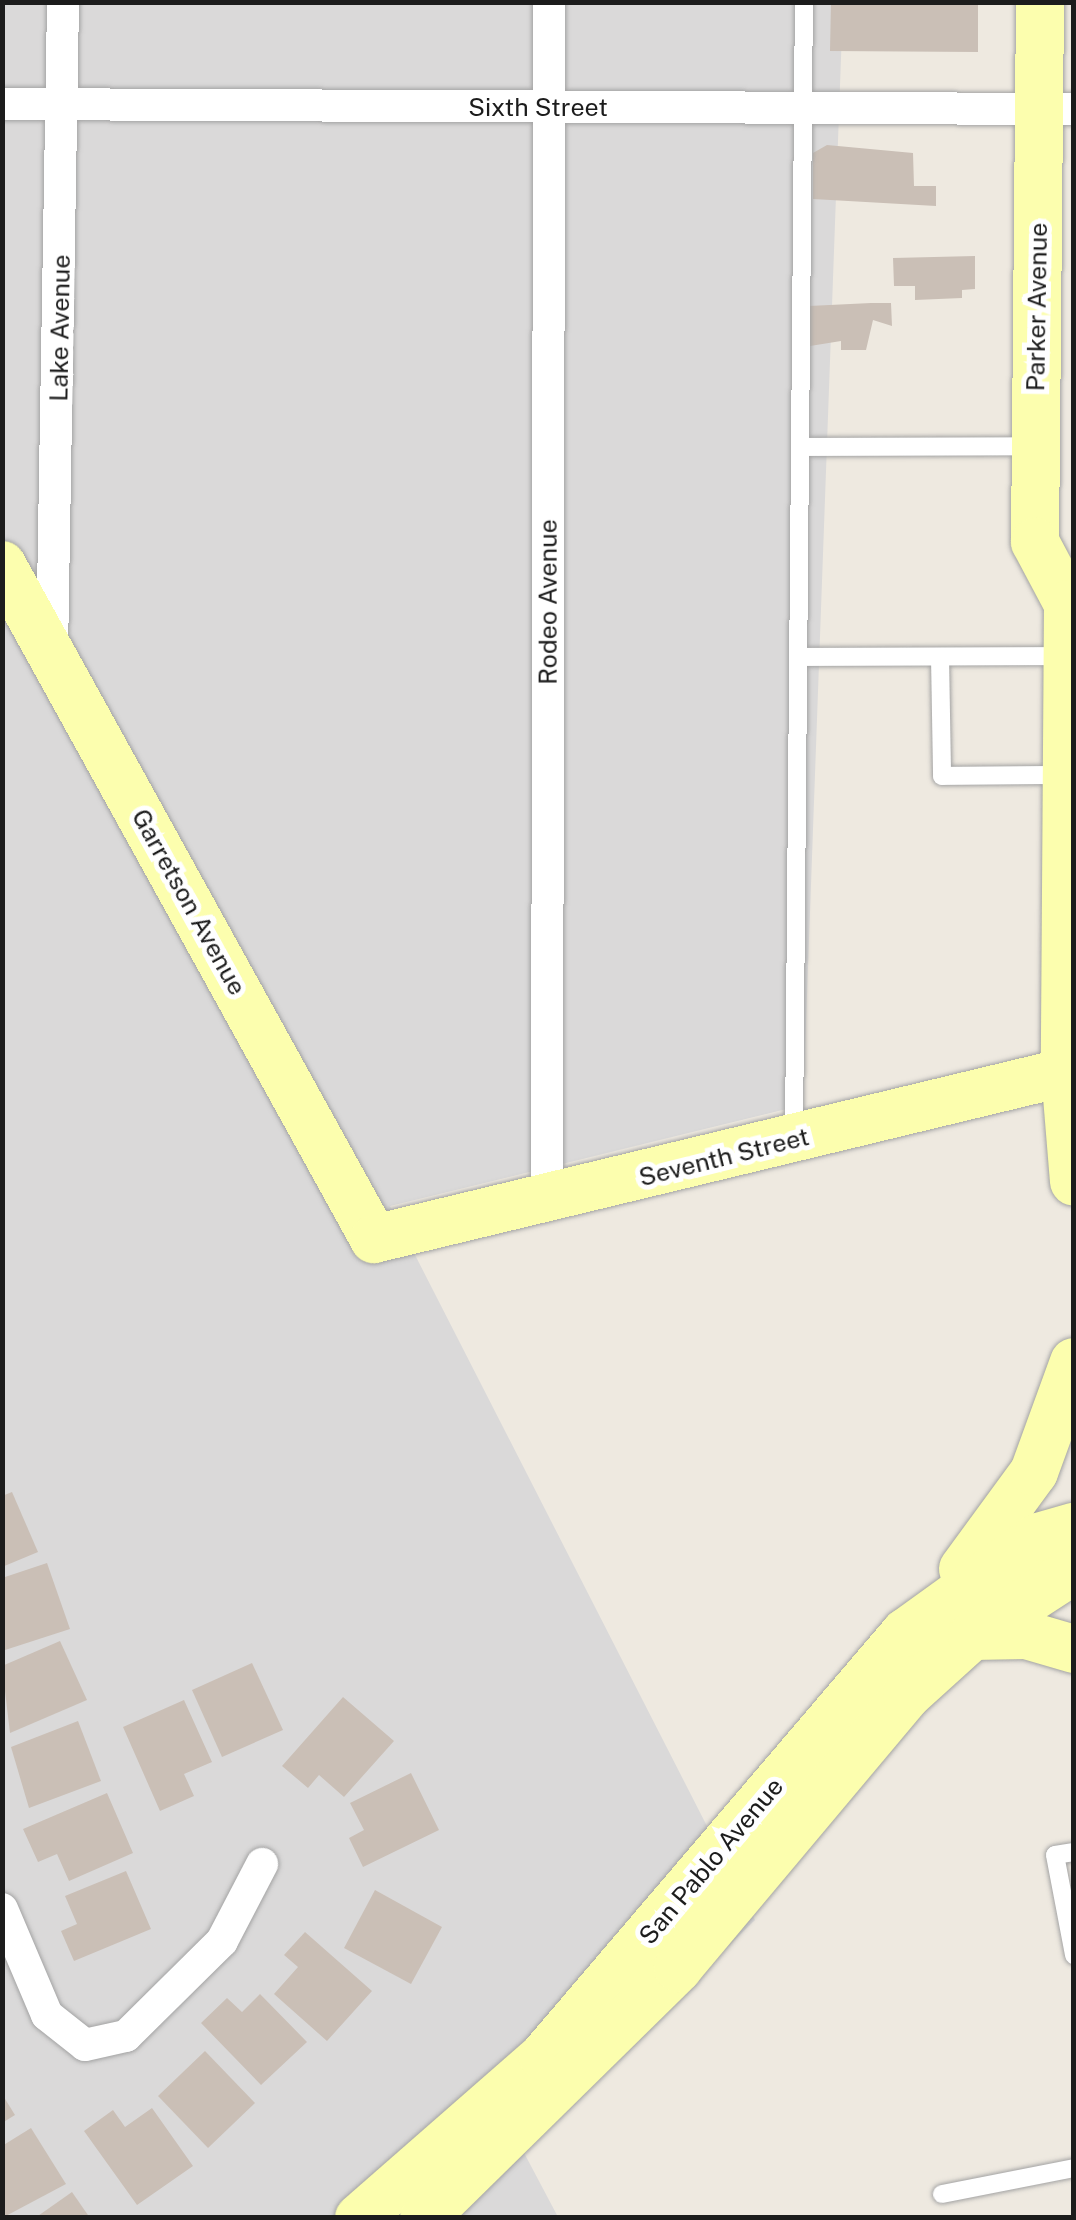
<!DOCTYPE html>
<html>
<head>
<meta charset="utf-8">
<style>
  body { margin:0 }
  #map { position:relative; width:1076px; height:2220px; overflow:hidden; background:#eee9e0; font-family:"Public Sans",sans-serif }
  div>[style] { position:absolute }
  [style*='--x'] { left:calc(var(--x)*1px); top:calc(var(--y)*1px); width:calc(var(--w)*1px); rotate:calc(var(--a)*1deg) }
  .residential>* { inset:0; background:#dad9d9 }
  .building>* { inset:0; background:#cabfb6 }
  .roads { filter:drop-shadow(0 0 2px #a3a3a3) drop-shadow(0 0 2px #a3a3a3) }
  .lane>* { height:18px; margin:-9px; padding:0 9px; transform-origin:9px; border-radius:9px; background:#fff }
  .street>* { height:32px; margin:-16px; padding:0 16px; transform-origin:16px; border-radius:16px; background:#fff }
  .secondary>* { height:48px; margin:-24px; padding:0 24px; transform-origin:24px; border-radius:24px; background:#fcfeae }
  span { translate:-50% -50%; white-space:nowrap; text-align:center; line-height:1.15; -webkit-text-stroke:10px #fff; paint-order:stroke }
  .street-label { font-size:25px; color:#1c1c1c }
  .frame { position:absolute; inset:0; border:5px solid #1c1c1c; pointer-events:none }
</style>
</head>
<body>
<div id="map">
  <div class="residential">
    <i style="clip-path:polygon(3px 3px,843px 3px,803px 1105px,390px 1206px,755px 1920px,522px 2149px,558px 2217px,3px 2218px)"></i>
  </div>
  <div class="building">
    <i style="clip-path:polygon(831px 2px,978px 2px,978px 52px,830px 51px)"></i>
    <i style="clip-path:polygon(827px 145px,913px 153px,914px 186px,936px 186px,936px 206px,813px 199px,813px 153px)"></i>
    <i style="clip-path:polygon(975px 256px,975px 289px,962px 290px,962px 298px,915px 300px,915px 286px,894px 286px,893px 258px)"></i>
    <i style="clip-path:polygon(871px 303px,891px 303px,892px 326px,873px 320px,866px 350px,841px 350px,841px 341px,810px 346px,809px 306px)"></i>
    <i style="clip-path:polygon(12px 1492px,38px 1552px,2px 1567px,2px 1496px)"></i>
    <i style="clip-path:polygon(47px 1563px,70px 1629px,2px 1651px,2px 1578px)"></i>
    <i style="clip-path:polygon(60px 1641px,87px 1700px,10px 1733px,2px 1666px)"></i>
    <i style="clip-path:polygon(252px 1663px,283px 1730px,222px 1757px,192px 1690px)"></i>
    <i style="clip-path:polygon(343px 1697px,394px 1741px,344px 1797px,319px 1775px,308px 1788px,282px 1766px)"></i>
    <i style="clip-path:polygon(184px 1700px,212px 1762px,184px 1774px,194px 1796px,160px 1811px,123px 1727px)"></i>
    <i style="clip-path:polygon(78px 1721px,101px 1781px,29px 1808px,11px 1747px)"></i>
    <i style="clip-path:polygon(411px 1773px,439px 1830px,363px 1867px,349px 1838px,364px 1830px,350px 1803px)"></i>
    <i style="clip-path:polygon(107px 1793px,133px 1853px,69px 1881px,57px 1854px,38px 1862px,23px 1829px)"></i>
    <i style="clip-path:polygon(126px 1871px,151px 1929px,74px 1961px,61px 1931px,77px 1924px,65px 1896px)"></i>
    <i style="clip-path:polygon(375px 1890px,442px 1927px,411px 1984px,344px 1948px)"></i>
    <i style="clip-path:polygon(305px 1932px,372px 1991px,327px 2041px,274px 1994px,298px 1967px,284px 1955px)"></i>
    <i style="clip-path:polygon(260px 1994px,307px 2042px,261px 2085px,201px 2023px,227px 1998px,242px 2012px)"></i>
    <i style="clip-path:polygon(205px 2051px,255px 2103px,208px 2148px,158px 2096px)"></i>
    <i style="clip-path:polygon(2px 2094px,15px 2115px,2px 2123px)"></i>
    <i style="clip-path:polygon(152px 2108px,193px 2166px,137px 2205px,84px 2131px,113px 2110px,125px 2127px)"></i>
    <i style="clip-path:polygon(31px 2128px,66px 2184px,2px 2218px,2px 2146px)"></i>
    <i style="clip-path:polygon(72px 2192px,90px 2218px,35px 2218px)"></i>
  </div>
  <div class="roads">
    <div class="lane">
      <i style="--x:800;--y:447;--w:235;--a:-0.2"></i>
      <i style="--x:798;--y:657;--w:270;--a:-0.2"></i>
      <i style="--x:940;--y:657;--w:119;--a:89"></i>
      <i style="--x:942;--y:776;--w:126;--a:-0.5"></i>
      <i style="--x:794;--y:1137;--w:1135;--a:-89.5"></i>
      <i style="--x:1074;--y:1852;--w:19;--a:171"></i>
      <i style="--x:1055;--y:1855;--w:102;--a:79.2"></i>
      <i style="--x:942;--y:2194;--w:135;--a:-11.1"></i>
    </div>
    <div class="street">
      <i style="--x:2;--y:104;--w:1072;--a:0.27"></i>
      <i style="--x:52;--y:653;--w:651;--a:-89.03"></i>
      <i style="--x:547;--y:1201;--w:1199;--a:-89.9"></i>
      <i style="--x:2;--y:1909;--w:115;--a:67"></i>
      <i style="--x:47;--y:2015;--w:48;--a:38.3"></i>
      <i style="--x:85;--y:2045;--w:42;--a:-12.4"></i>
      <i style="--x:126;--y:2036;--w:135;--a:-44.7"></i>
      <i style="--x:222;--y:1941;--w:87;--a:-62.5"></i>
    </div>
    <div class="secondary">
      <i style="--x:1040;--y:2;--w:540;--a:90.53"></i>
      <i style="--x:1035;--y:542;--w:70;--a:62"></i>
      <i style="--x:1068;--y:604;--w:468;--a:90.4"></i>
      <i style="--x:1065;--y:1072;--w:110;--a:85.3"></i>
      <i style="--x:2;--y:565;--w:770;--a:61.1"></i>
      <i style="--x:374;--y:1239;--w:720;--a:-13.57"></i>
      <i style="--x:963;--y:1569;--w:120;--a:-53.8"></i>
      <i style="--x:1034;--y:1472;--w:117;--a:-70"></i>
      <i style="--x:972;--y:1636;--w:54;--a:-1.1"></i>
      <i style="--x:1026;--y:1635;--w:50;--a:16.3"></i>
      <i style="--x:359;--y:2218;--w:244;--a:-41.2"></i>
      <i style="--x:543;--y:2057;--w:558;--a:-49.51"></i>
      <i style="--x:905;--y:1633;--w:164;--a:-35.8"></i>
      <i style="--x:1038;--y:1537;--w:37;--a:-16"></i>
      <i style="--x:424;--y:2218;--w:356;--a:-44.5"></i>
      <i style="--x:678;--y:1968;--w:356;--a:-50"></i>
      <i style="--x:907;--y:1695;--w:88;--a:-42.2"></i>
      <i style="--x:972;--y:1636;--w:121;--a:-32.9"></i>
    </div>
  </div>
  <div class="street-label">
    <span style="left:538px;top:107px">Sixth Street</span>
    <span style="left:1037px;top:307px;rotate:-89deg">Parker Avenue</span>
    <span style="left:60px;top:328px;rotate:-89deg">Lake Avenue</span>
    <span style="left:548px;top:602px;rotate:-90deg">Rodeo Avenue</span>
    <span style="left:189px;top:902px;rotate:61deg">Garretson Avenue</span>
    <span style="left:724px;top:1157px;rotate:-14deg">Seventh Street</span>
    <span style="left:711px;top:1861px;rotate:-50deg">San Pablo Avenue</span>
  </div>
  <div class="frame"></div>
</div>
</body>
</html>
